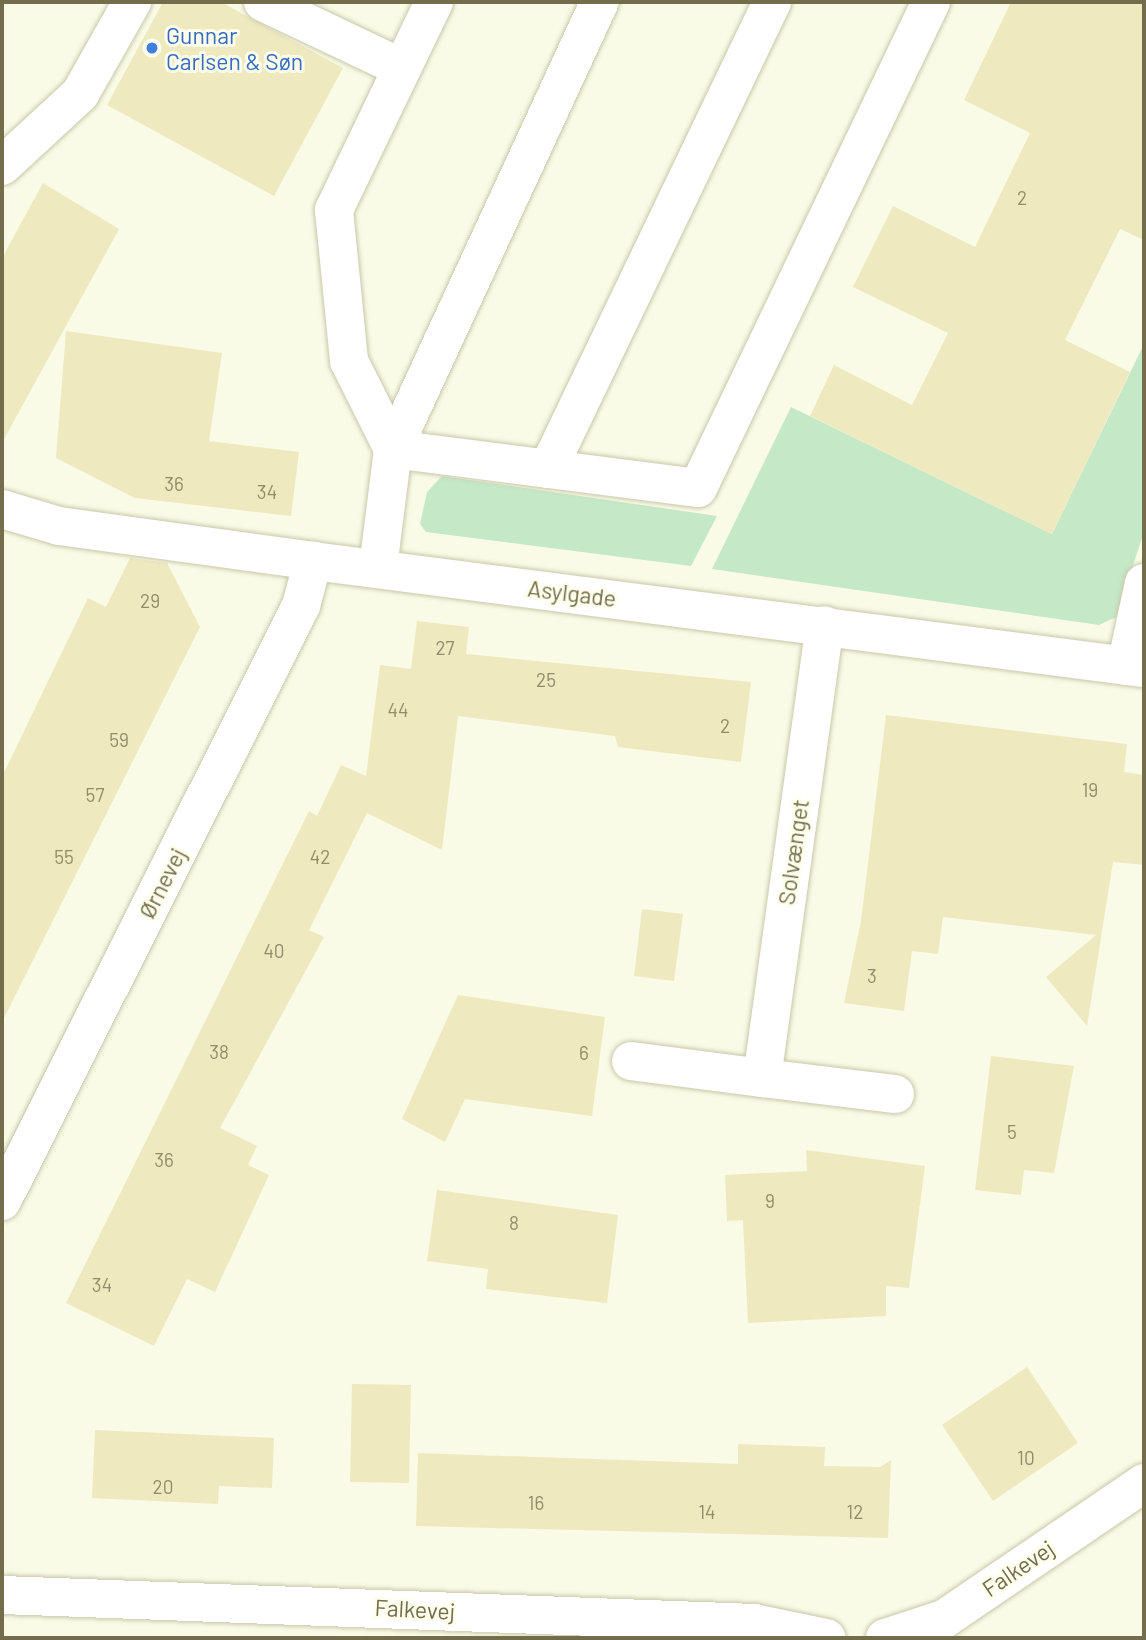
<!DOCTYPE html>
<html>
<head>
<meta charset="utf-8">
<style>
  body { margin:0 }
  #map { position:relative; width:1146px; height:1640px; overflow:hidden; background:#f9fbe6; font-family:Barlow,sans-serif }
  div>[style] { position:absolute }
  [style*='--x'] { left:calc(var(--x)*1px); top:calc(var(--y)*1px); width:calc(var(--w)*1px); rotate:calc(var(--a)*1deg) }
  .green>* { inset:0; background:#c5e8c7 }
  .building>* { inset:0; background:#efe9bf }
  .roads { filter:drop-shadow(0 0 2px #c9c7aa) drop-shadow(0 0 2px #c9c7aa) }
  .minor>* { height:38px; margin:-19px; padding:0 19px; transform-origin:19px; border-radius:19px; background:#fff }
  .dots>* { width:19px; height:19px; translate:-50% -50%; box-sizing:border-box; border:4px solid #fdfeec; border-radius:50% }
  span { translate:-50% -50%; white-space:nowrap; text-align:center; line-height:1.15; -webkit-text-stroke:6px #fdfeec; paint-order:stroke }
  .number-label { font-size:19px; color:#928c69 }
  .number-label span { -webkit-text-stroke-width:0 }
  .shop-label { font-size:23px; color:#366cbe }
  .left { translate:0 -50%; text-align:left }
  .street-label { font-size:23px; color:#736d4c }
  .frame { position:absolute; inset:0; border:4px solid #736d4c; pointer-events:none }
</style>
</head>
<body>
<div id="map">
  <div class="green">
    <i style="clip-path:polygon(1144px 344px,1144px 532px,1116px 617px,1099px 625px,712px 569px,791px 407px,1052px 534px)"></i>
    <i style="clip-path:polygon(442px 476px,717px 516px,691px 566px,426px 532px,420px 524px,427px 492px)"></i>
  </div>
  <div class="building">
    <i style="clip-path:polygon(163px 2px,221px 2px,343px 68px,274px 196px,107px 105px)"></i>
    <i style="clip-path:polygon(1011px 2px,1144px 2px,1144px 240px,1120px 229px,1065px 340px,1130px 372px,1052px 534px,810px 416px,834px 365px,912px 405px,948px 333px,853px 287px,893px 206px,975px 247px,1030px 133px,964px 100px)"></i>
    <i style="clip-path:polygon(43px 183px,119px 229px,2px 443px,2px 258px)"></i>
    <i style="clip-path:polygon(66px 331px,222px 353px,209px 441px,299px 452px,291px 516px,135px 498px,56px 458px)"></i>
    <i style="clip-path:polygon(130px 558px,167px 563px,200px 627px,2px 1022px,2px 777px,88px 598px,106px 607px)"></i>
    <i style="clip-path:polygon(417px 621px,469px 627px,466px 654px,751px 682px,741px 762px,618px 747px,615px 736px,458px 716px,442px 850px,367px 813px,309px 930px,324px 937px,220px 1128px,257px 1146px,248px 1165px,269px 1175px,215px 1292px,187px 1279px,154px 1346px,66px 1303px,309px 811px,317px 816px,341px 765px,366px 776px,380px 665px,411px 669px)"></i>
    <i style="clip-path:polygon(886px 715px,1127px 744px,1124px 772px,1144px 775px,1144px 865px,1113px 862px,1087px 1026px,1046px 977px,1096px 935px,943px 917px,938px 954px,912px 951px,904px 1011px,844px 1003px,861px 921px)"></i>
    <i style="clip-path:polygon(642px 909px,683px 914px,674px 981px,634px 976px)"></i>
    <i style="clip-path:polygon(458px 995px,605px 1017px,592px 1116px,465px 1099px,445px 1142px,402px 1119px)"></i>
    <i style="clip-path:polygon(991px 1056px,1074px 1066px,1054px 1173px,1024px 1170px,1021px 1195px,975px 1190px)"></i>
    <i style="clip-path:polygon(806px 1150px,925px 1166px,909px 1288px,886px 1286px,886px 1316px,748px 1323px,743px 1220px,727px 1221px,725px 1175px,807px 1171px)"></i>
    <i style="clip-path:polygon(437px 1190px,618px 1215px,607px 1303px,486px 1289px,488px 1269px,427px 1261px)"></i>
    <i style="clip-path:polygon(1027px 1367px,1078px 1443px,993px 1501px,942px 1425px)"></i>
    <i style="clip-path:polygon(352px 1384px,411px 1385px,409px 1483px,350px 1482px)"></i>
    <i style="clip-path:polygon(95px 1430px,274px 1438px,272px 1488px,219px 1486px,218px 1504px,92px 1498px)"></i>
    <i style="clip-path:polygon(738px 1444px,825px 1447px,824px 1466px,880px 1467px,891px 1460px,888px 1538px,416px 1526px,418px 1453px,738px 1464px)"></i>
  </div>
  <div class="roads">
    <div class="minor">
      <i style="--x:263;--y:2;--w:154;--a:25.4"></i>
      <i style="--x:434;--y:2;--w:231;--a:115.7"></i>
      <i style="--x:334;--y:210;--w:152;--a:84.3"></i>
      <i style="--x:349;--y:361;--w:98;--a:63.4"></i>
      <i style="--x:393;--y:449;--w:307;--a:7.3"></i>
      <i style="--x:698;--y:488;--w:539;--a:-64.39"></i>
      <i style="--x:2;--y:166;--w:106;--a:-42.7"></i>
      <i style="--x:80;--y:94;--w:106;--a:-60.5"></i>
      <i style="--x:548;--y:469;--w:518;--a:-64.37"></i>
      <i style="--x:2;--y:509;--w:59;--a:16.6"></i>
      <i style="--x:59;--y:526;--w:256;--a:7.8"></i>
      <i style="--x:313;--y:561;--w:838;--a:7.34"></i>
      <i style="--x:378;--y:568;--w:120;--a:-82.8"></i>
      <i style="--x:393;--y:449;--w:493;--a:-65.2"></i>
      <i style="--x:1126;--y:666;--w:85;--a:-77.8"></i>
      <i style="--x:631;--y:1061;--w:132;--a:7.4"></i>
      <i style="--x:762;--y:1078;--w:457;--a:-82.1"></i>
      <i style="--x:762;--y:1078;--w:134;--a:6.9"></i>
      <i style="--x:2;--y:1201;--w:666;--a:-63.32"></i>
      <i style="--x:301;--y:606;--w:47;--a:-75.1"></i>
      <i style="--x:2;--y:1595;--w:753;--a:2.13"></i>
      <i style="--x:754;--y:1623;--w:74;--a:11.8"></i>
      <i style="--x:885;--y:1638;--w:62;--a:-17.9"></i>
      <i style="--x:944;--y:1619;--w:242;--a:-34.2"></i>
    </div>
  </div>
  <div class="dots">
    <i style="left:152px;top:48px;background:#3f7fe0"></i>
  </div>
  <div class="number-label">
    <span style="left:1022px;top:198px">2</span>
    <span style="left:174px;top:484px">36</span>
    <span style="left:267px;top:492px">34</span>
    <span style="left:150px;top:601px">29</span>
    <span style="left:445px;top:648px">27</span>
    <span style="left:546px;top:680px">25</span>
    <span style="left:398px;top:710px">44</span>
    <span style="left:725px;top:726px">2</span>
    <span style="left:119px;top:740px">59</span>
    <span style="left:1090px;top:790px">19</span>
    <span style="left:95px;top:795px">57</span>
    <span style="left:64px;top:857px">55</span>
    <span style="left:320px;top:857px">42</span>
    <span style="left:274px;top:951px">40</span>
    <span style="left:872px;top:976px">3</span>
    <span style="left:219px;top:1052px">38</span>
    <span style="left:584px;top:1053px">6</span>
    <span style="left:1012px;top:1132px">5</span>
    <span style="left:164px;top:1160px">36</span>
    <span style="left:770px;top:1201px">9</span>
    <span style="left:514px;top:1223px">8</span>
    <span style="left:102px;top:1285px">34</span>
    <span style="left:1026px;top:1458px">10</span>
    <span style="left:163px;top:1487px">20</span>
    <span style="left:536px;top:1503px">16</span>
    <span style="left:707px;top:1512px">14</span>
    <span style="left:855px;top:1512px">12</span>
  </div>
  <div class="shop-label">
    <span class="left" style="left:166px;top:48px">Gunnar<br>Carlsen &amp; Søn</span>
  </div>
  <div class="street-label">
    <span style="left:572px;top:593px;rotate:7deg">Asylgade</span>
    <span style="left:793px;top:852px;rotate:-82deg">Solvænget</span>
    <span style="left:162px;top:883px;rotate:-63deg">Ørnevej</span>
    <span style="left:1018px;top:1568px;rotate:-34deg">Falkevej</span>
    <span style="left:415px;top:1609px;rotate:3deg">Falkevej</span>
  </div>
  <div class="frame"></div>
</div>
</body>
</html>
